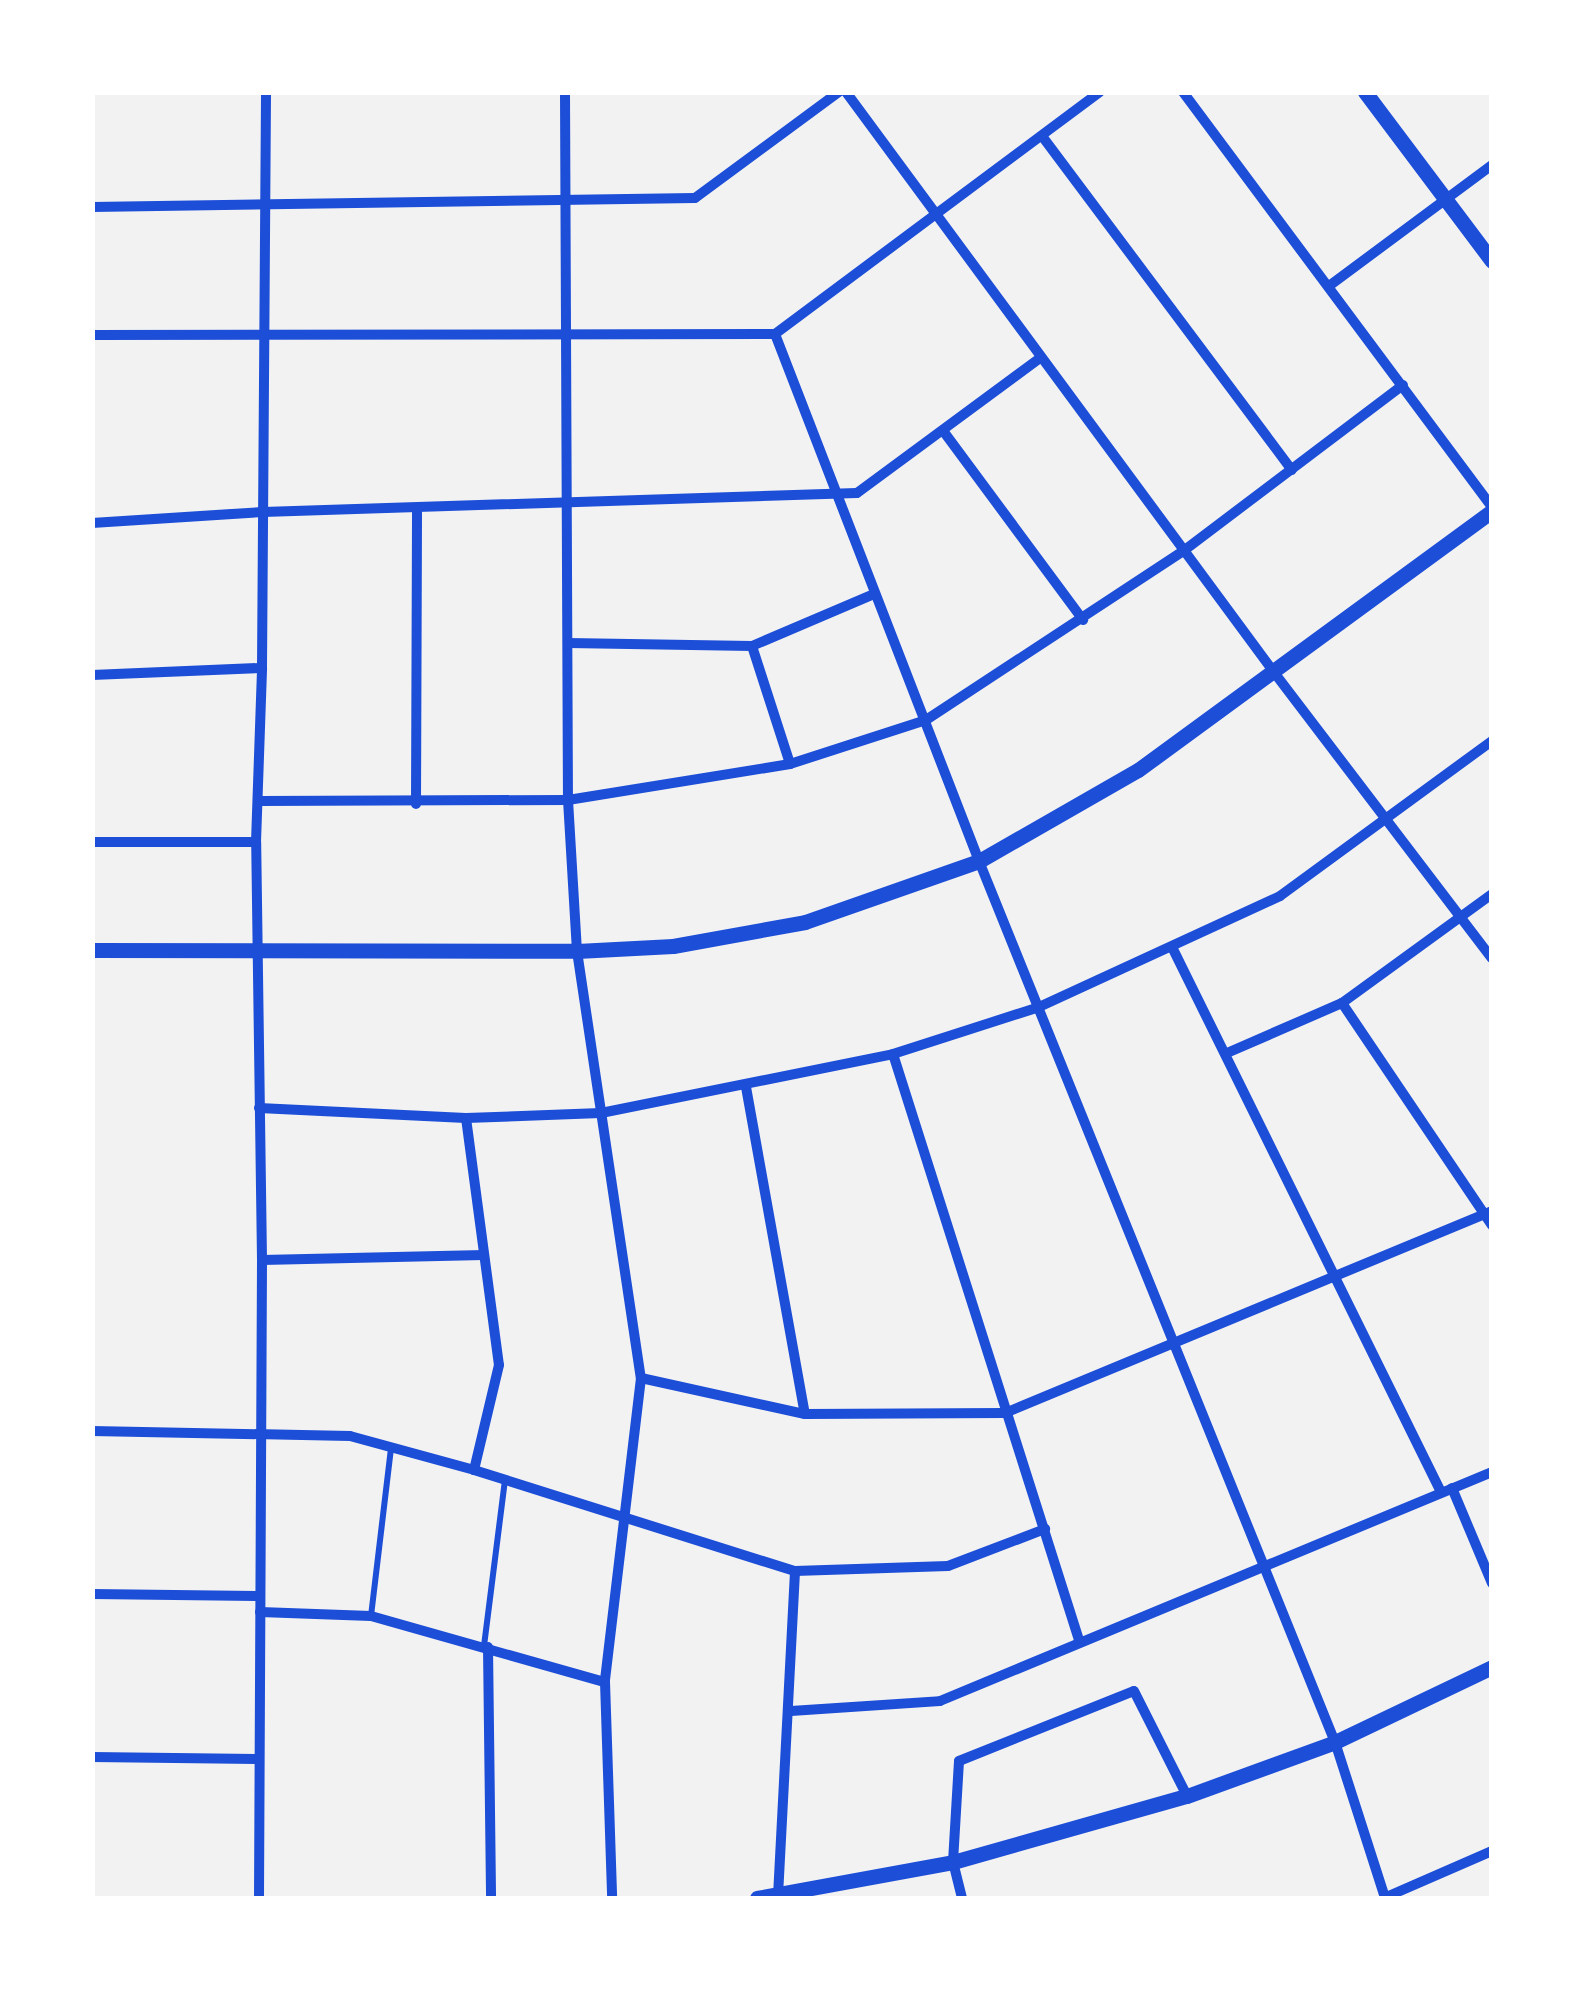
<!DOCTYPE html>
<html>
<head>
<meta charset="utf-8">
<style>
  body { margin:0 }
  #map { position:relative; width:1584px; height:1991px; overflow:hidden; background:#f2f2f2; font-family:"Source Sans 3",sans-serif }
  div>[style] { position:absolute }
  [style*='--x'] { left:calc(var(--x)*1px); top:calc(var(--y)*1px); width:calc(var(--w)*1px); rotate:calc(var(--a)*1deg) }
  .service>* { height:6px; margin:-3px; padding:0 3px; transform-origin:3px; border-radius:3px; background:#1d4ed8 }
  .minor>* { height:10px; margin:-5px; padding:0 5px; transform-origin:5px; border-radius:5px; background:#1d4ed8 }
  .tertiary>* { height:15px; margin:-7.5px; padding:0 7.5px; transform-origin:7.5px; border-radius:7.5px; background:#1d4ed8 }
  span { translate:-50% -50%; white-space:nowrap; text-align:center; line-height:1.15; -webkit-text-stroke:9px #fff; paint-order:stroke }
  .frame { position:absolute; inset:0; border:95px solid #fff; pointer-events:none }
</style>
</head>
<body>
<div id="map">
  <div class="service">
    <i style="--x:371;--y:1616;--w:169;--a:-83.2"></i>
    <i style="--x:484;--y:1646;--w:167;--a:-82.8"></i>
  </div>
  <div class="minor">
    <i style="--x:565;--y:92;--w:708;--a:89.76"></i>
    <i style="--x:568;--y:800;--w:151;--a:86.6"></i>
    <i style="--x:577;--y:951;--w:432;--a:81.5"></i>
    <i style="--x:641;--y:1378;--w:306;--a:96.8"></i>
    <i style="--x:605;--y:1682;--w:216;--a:88.1"></i>
    <i style="--x:846;--y:92;--w:719;--a:53.59"></i>
    <i style="--x:1273;--y:671;--w:361;--a:52.7"></i>
    <i style="--x:1183;--y:92;--w:517;--a:53.33"></i>
    <i style="--x:1042;--y:136;--w:417;--a:53.2"></i>
    <i style="--x:92;--y:207;--w:603;--a:-0.86"></i>
    <i style="--x:695;--y:198;--w:179;--a:-36.4"></i>
    <i style="--x:1329;--y:286;--w:203;--a:-36.6"></i>
    <i style="--x:775;--y:334;--w:565;--a:68.84"></i>
    <i style="--x:979;--y:861;--w:950;--a:68"></i>
    <i style="--x:1335;--y:1742;--w:164;--a:72.2"></i>
    <i style="--x:92;--y:335;--w:683;--a:-0.08"></i>
    <i style="--x:775;--y:334;--w:405;--a:-36.7"></i>
    <i style="--x:944;--y:432;--w:234;--a:53.5"></i>
    <i style="--x:92;--y:523;--w:171;--a:-3.7"></i>
    <i style="--x:263;--y:512;--w:594;--a:-1.83"></i>
    <i style="--x:857;--y:493;--w:227;--a:-36.4"></i>
    <i style="--x:568;--y:643;--w:184;--a:0.9"></i>
    <i style="--x:752;--y:646;--w:133;--a:-23.1"></i>
    <i style="--x:752;--y:646;--w:124;--a:72.1"></i>
    <i style="--x:92;--y:675;--w:170;--a:-2.4"></i>
    <i style="--x:259;--y:801;--w:309;--a:-0.2"></i>
    <i style="--x:568;--y:800;--w:225;--a:-9.2"></i>
    <i style="--x:790;--y:764;--w:143;--a:-17.9"></i>
    <i style="--x:926;--y:720;--w:311;--a:-33.3"></i>
    <i style="--x:1186;--y:549;--w:272;--a:-37.1"></i>
    <i style="--x:416;--y:804;--w:295;--a:-89.8"></i>
    <i style="--x:92;--y:842;--w:164;--a:0"></i>
    <i style="--x:1172;--y:947;--w:608;--a:63.73"></i>
    <i style="--x:1342;--y:1003;--w:268;--a:56"></i>
    <i style="--x:1227;--y:1053;--w:125;--a:-23.5"></i>
    <i style="--x:1342;--y:1003;--w:185;--a:-36"></i>
    <i style="--x:893;--y:1054;--w:615;--a:72.39"></i>
    <i style="--x:746;--y:1087;--w:332;--a:79.8"></i>
    <i style="--x:259;--y:1108;--w:207;--a:2.8"></i>
    <i style="--x:466;--y:1118;--w:135;--a:-2.1"></i>
    <i style="--x:601;--y:1113;--w:298;--a:-11.4"></i>
    <i style="--x:893;--y:1054;--w:153;--a:-17.8"></i>
    <i style="--x:1039;--y:1007;--w:265;--a:-24.7"></i>
    <i style="--x:1280;--y:896;--w:263;--a:-36.2"></i>
    <i style="--x:466;--y:1118;--w:249;--a:82.4"></i>
    <i style="--x:499;--y:1365;--w:108;--a:103.4"></i>
    <i style="--x:262;--y:1260;--w:222;--a:-1.3"></i>
    <i style="--x:641;--y:1378;--w:168;--a:12.4"></i>
    <i style="--x:805;--y:1414;--w:200;--a:-0.3"></i>
    <i style="--x:1005;--y:1413;--w:527;--a:-22.53"></i>
    <i style="--x:92;--y:1431;--w:258;--a:1.1"></i>
    <i style="--x:350;--y:1436;--w:129;--a:15.3"></i>
    <i style="--x:474;--y:1470;--w:337;--a:17.5"></i>
    <i style="--x:795;--y:1571;--w:153;--a:-1.9"></i>
    <i style="--x:948;--y:1566;--w:104;--a:-20.9"></i>
    <i style="--x:1452;--y:1488;--w:103;--a:67.2"></i>
    <i style="--x:92;--y:1594;--w:168;--a:0.7"></i>
    <i style="--x:260;--y:1612;--w:111;--a:2.1"></i>
    <i style="--x:371;--y:1616;--w:243;--a:15.8"></i>
    <i style="--x:488;--y:1647;--w:251;--a:89.3"></i>
    <i style="--x:791;--y:1711;--w:149;--a:-3.8"></i>
    <i style="--x:940;--y:1701;--w:598;--a:-22.53"></i>
    <i style="--x:92;--y:1757;--w:167;--a:0.7"></i>
    <i style="--x:778;--y:1896;--w:325;--a:-87"></i>
    <i style="--x:259;--y:1898;--w:638;--a:-89.73"></i>
    <i style="--x:262;--y:1260;--w:418;--a:-90.8"></i>
    <i style="--x:256;--y:842;--w:174;--a:-88"></i>
    <i style="--x:262;--y:668;--w:576;--a:-89.6"></i>
    <i style="--x:962;--y:1898;--w:37;--a:-104"></i>
    <i style="--x:953;--y:1862;--w:101;--a:-86.6"></i>
    <i style="--x:959;--y:1761;--w:188;--a:-21.8"></i>
    <i style="--x:1134;--y:1691;--w:118;--a:63.2"></i>
    <i style="--x:1384;--y:1898;--w:118;--a:-23.5"></i>
  </div>
  <div class="tertiary">
    <i style="--x:1365;--y:92;--w:211;--a:53.1"></i>
    <i style="--x:92;--y:950;--w:485;--a:0.1"></i>
    <i style="--x:577;--y:951;--w:96;--a:-3"></i>
    <i style="--x:673;--y:946;--w:134;--a:-10.3"></i>
    <i style="--x:805;--y:922;--w:184;--a:-19.3"></i>
    <i style="--x:979;--y:861;--w:183;--a:-29.8"></i>
    <i style="--x:1138;--y:770;--w:439;--a:-36.2"></i>
    <i style="--x:757;--y:1898;--w:199;--a:-10.4"></i>
    <i style="--x:953;--y:1862;--w:243;--a:-15.8"></i>
    <i style="--x:1187;--y:1796;--w:158;--a:-20"></i>
    <i style="--x:1335;--y:1742;--w:174;--a:-25.5"></i>
  </div>
  <div class="frame"></div>
</div>
</body>
</html>
